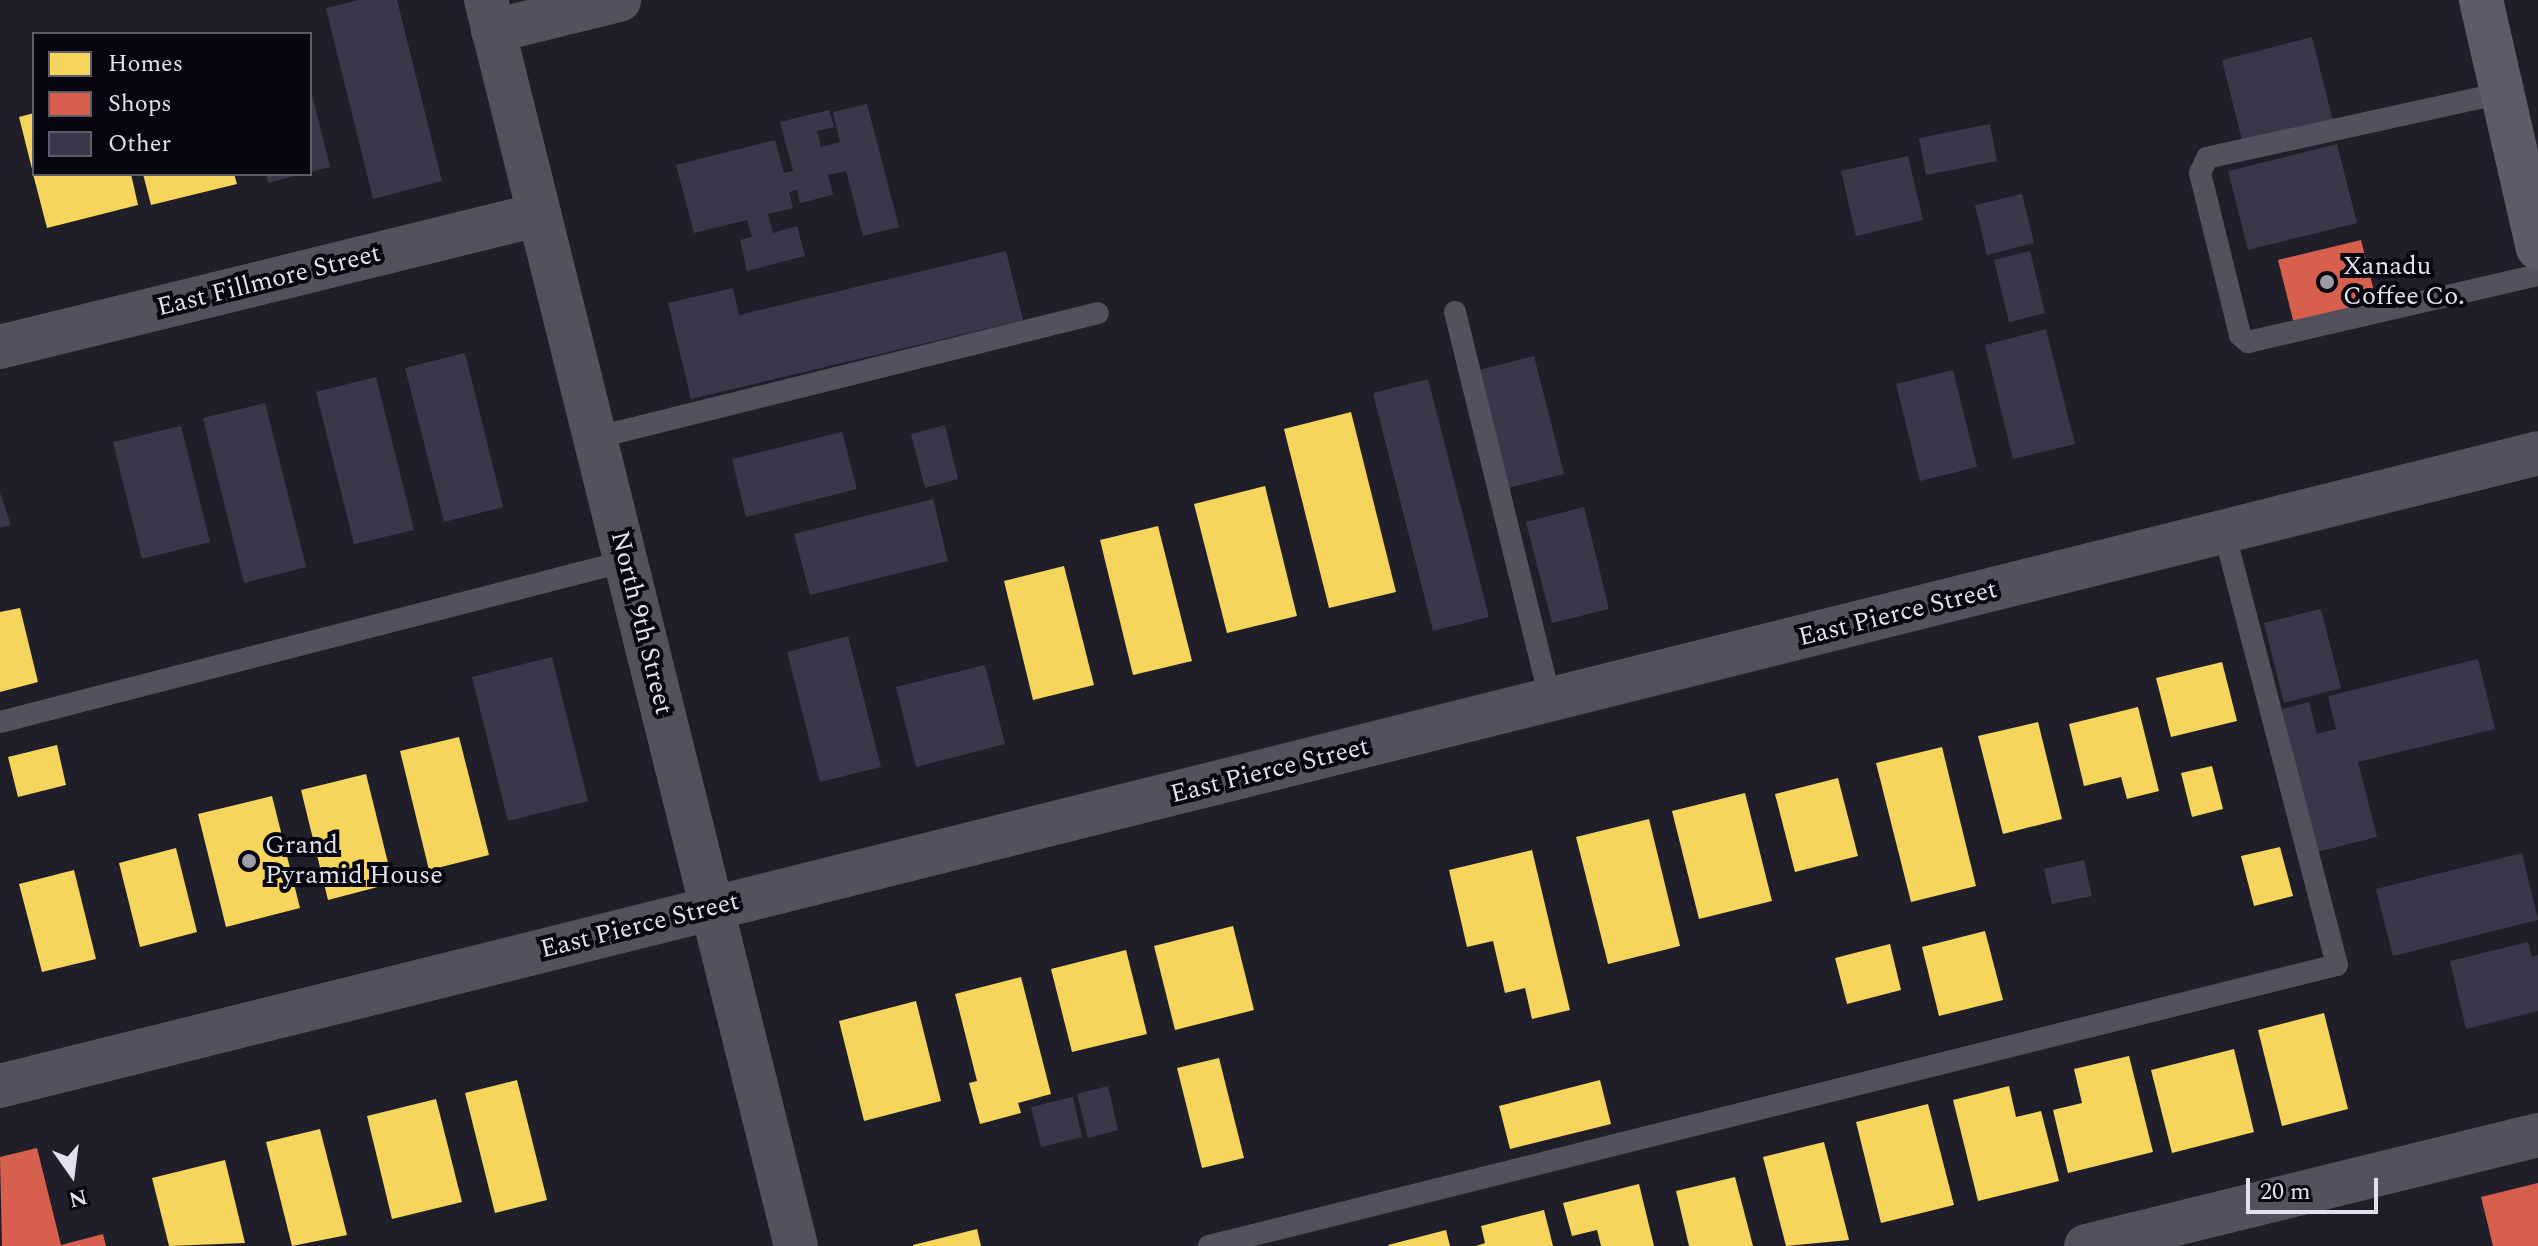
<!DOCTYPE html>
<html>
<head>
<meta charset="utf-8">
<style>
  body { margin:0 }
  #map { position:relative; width:2538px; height:1246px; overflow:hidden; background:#201e29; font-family:Spectral,serif }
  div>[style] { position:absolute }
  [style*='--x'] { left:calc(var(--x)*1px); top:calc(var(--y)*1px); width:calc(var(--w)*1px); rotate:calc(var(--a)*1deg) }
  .homes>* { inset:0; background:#f6d55c }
  .shops>* { inset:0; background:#d6604d }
  .building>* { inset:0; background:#3b374a }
  .service>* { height:22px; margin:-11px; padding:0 11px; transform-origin:11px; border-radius:11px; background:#52515d }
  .minor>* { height:44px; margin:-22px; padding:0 22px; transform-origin:22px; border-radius:22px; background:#52515d }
  .primary>* { height:44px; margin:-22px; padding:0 22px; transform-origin:22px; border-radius:22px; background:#5c5b6a }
  .dots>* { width:22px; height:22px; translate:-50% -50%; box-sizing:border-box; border:4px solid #07060e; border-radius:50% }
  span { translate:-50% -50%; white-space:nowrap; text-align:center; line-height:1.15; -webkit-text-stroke:8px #07060e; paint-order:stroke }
  .poi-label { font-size:26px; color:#e0e0ee }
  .left { translate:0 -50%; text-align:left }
  .street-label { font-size:26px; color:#e0e0ee }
  .legend { position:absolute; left:32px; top:32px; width:280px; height:144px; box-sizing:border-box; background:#07060e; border:2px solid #5e5d68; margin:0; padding:10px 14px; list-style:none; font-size:24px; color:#e0e0ee }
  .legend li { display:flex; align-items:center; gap:16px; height:40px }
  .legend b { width:40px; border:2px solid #5e5d68 }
  .north { position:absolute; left:32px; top:1134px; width:80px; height:80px; -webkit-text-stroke:6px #07060e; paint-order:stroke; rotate:166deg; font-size:22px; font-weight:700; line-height:32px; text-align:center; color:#e0e0ee }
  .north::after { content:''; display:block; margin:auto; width:28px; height:36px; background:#e0e0ee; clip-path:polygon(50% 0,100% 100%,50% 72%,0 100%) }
  .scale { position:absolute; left:2246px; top:1178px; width:132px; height:36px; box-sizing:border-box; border:4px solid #e0e0ee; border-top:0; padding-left:10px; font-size:24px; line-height:28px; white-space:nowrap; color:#e0e0ee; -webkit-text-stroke:6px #07060e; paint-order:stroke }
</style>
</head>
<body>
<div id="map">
  <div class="homes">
    <i style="clip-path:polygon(34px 113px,34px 173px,33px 173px,19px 117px)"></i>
    <i style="clip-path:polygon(33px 174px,131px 174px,138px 205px,47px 228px)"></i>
    <i style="clip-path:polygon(143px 174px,234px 174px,237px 184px,151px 205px)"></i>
    <i style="clip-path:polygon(1351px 412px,1396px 592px,1329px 608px,1284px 429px)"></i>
    <i style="clip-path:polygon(1265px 486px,1297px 616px,1227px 633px,1194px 504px)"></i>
    <i style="clip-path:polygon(1158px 526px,1192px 661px,1133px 675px,1100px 540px)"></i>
    <i style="clip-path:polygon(1064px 566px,1094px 685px,1033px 700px,1004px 581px)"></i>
    <i style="clip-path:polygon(20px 608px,38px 682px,0 692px,0 612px)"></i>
    <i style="clip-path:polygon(2222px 662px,2237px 721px,2171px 737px,2156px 678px)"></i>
    <i style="clip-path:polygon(2138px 707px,2159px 791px,2127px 799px,2121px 777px,2084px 786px,2069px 724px)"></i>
    <i style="clip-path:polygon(2038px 722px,2062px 819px,2003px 834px,1978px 736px)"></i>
    <i style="clip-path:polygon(459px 737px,489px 855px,429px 870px,400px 751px)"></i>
    <i style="clip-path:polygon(57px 745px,66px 785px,18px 797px,8px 757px)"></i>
    <i style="clip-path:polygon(1942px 747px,1976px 886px,1911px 902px,1876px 763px)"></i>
    <i style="clip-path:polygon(2212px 766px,2223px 809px,2192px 817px,2181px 773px)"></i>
    <i style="clip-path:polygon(366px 774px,393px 883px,328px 900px,301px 790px)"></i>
    <i style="clip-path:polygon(1838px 778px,1858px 856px,1795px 872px,1775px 794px)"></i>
    <i style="clip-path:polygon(1745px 793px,1772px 901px,1699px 919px,1672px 811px)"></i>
    <i style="clip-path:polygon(272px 796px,300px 908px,226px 927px,198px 814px)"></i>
    <i style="clip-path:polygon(1649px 819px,1680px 946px,1608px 964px,1576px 837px)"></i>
    <i style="clip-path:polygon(2280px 847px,2293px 896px,2254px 906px,2241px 856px)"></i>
    <i style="clip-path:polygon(176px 848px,197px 932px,140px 947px,119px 863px)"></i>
    <i style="clip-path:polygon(1532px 850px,1570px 1010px,1532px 1019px,1525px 988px,1505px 993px,1493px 941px,1467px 947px,1449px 870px)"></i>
    <i style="clip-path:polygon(74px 870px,96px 959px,42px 972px,19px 884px)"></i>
    <i style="clip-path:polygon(1233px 926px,1254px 1010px,1175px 1030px,1154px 946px)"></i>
    <i style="clip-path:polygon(1985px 931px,2003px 1000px,1939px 1016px,1922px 947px)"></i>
    <i style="clip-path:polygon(1890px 944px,1901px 990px,1847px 1004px,1835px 958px)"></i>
    <i style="clip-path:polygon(1126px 950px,1147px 1034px,1072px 1052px,1051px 969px)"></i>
    <i style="clip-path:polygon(1021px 977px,1051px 1094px,1018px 1103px,1021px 1113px,980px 1124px,969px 1083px,977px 1081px,955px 994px)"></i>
    <i style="clip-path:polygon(916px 1001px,941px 1101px,864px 1121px,839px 1021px)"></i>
    <i style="clip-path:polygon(2324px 1013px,2348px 1109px,2282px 1126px,2258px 1030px)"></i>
    <i style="clip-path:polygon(2234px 1049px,2254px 1132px,2172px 1153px,2151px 1070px)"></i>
    <i style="clip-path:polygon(2129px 1056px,2153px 1152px,2068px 1173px,2053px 1110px,2082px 1103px,2074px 1069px)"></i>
    <i style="clip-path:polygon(1219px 1058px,1244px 1158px,1202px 1168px,1177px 1068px)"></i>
    <i style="clip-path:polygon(517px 1080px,547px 1200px,495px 1213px,465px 1093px)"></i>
    <i style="clip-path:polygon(1600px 1080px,1611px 1124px,1510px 1149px,1499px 1106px)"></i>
    <i style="clip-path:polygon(2009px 1086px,2016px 1117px,2041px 1111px,2059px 1181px,1978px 1201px,1953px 1100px)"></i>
    <i style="clip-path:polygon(436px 1099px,462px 1202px,392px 1219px,367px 1116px)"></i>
    <i style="clip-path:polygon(1928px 1104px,1954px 1205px,1881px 1223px,1856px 1122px)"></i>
    <i style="clip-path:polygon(320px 1129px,347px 1235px,292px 1246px,266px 1142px)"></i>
    <i style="clip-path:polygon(1824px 1142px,1849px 1240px,1786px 1246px,1763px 1157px)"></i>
    <i style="clip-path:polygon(225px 1160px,245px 1243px,169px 1246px,152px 1178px)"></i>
    <i style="clip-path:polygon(1735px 1177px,1753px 1246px,1689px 1246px,1676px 1191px)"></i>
    <i style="clip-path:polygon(1639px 1184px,1654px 1246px,1601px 1246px,1597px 1230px,1572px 1236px,1563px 1203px)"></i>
    <i style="clip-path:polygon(1544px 1210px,1553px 1246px,1476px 1246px,1485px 1243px,1481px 1226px)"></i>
    <i style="clip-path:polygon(977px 1229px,981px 1246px,913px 1246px,913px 1245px)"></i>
    <i style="clip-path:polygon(1446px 1230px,1450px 1246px,1389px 1246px,1388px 1245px)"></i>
  </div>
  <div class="shops">
    <i style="clip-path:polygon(2361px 240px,2377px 303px,2294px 324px,2278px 260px)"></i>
    <i style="clip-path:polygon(37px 1148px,61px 1245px,103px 1234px,106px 1246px,2px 1246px,0 1157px)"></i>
    <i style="clip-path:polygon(2538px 1183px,2538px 1246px,2493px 1246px,2481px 1197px)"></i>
  </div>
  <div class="building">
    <i style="clip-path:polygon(359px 0,397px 0,442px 181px,373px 199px,326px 8px)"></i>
    <i style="clip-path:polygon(2312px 37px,2333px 121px,2243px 144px,2222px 60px)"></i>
    <i style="clip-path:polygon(311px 91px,330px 167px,310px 172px,310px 92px)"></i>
    <i style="clip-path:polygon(867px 104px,899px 227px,863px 236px,846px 171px,828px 175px,833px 195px,800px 203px,797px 190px,789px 192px,793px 208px,768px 214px,773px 233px,797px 226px,805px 256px,747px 271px,740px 240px,752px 237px,747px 220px,694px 233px,676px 165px,775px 140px,784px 173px,793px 171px,780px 122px,829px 110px,834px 127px,817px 131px,821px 147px,840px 142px,833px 112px)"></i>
    <i style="clip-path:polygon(1990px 124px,1997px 161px,1926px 175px,1919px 138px)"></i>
    <i style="clip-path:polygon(2337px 144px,2357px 223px,2248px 250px,2228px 171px)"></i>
    <i style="clip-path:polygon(1908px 156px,1923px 220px,1856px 236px,1841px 171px)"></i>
    <i style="clip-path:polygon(266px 174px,298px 174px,298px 175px,268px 183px)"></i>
    <i style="clip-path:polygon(2022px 194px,2034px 243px,1987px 255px,1975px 205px)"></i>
    <i style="clip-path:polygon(1006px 251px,1023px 320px,691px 399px,668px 303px,733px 288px,739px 315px)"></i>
    <i style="clip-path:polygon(2030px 251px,2045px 313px,2009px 322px,1994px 260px)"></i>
    <i style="clip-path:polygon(2046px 329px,2075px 444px,2013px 459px,1985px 345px)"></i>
    <i style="clip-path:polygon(465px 353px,503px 507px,444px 522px,405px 368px)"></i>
    <i style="clip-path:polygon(1534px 356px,1564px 474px,1508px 488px,1479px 370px)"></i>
    <i style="clip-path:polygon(1953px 370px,1977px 467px,1920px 481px,1896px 384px)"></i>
    <i style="clip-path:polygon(376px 377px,414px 530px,354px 544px,316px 392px)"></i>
    <i style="clip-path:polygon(1428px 379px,1489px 617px,1433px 631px,1373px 393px)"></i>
    <i style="clip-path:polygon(265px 403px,306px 567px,244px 583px,203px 418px)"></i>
    <i style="clip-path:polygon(945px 425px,958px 479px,925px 488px,911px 434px)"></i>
    <i style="clip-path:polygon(181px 426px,210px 542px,142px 559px,113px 442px)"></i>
    <i style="clip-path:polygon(842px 432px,857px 489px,746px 517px,732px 459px)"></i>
    <i style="clip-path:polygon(0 493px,11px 525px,0 528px)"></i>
    <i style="clip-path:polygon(933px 499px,948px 561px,810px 595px,794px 534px)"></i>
    <i style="clip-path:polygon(1584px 507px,1609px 609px,1552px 623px,1526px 522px)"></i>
    <i style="clip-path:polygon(2321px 609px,2341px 688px,2284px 703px,2264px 623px)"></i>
    <i style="clip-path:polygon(848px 636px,881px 767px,820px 782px,787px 652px)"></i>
    <i style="clip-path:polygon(552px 657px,588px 801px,508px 821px,472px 677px)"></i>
    <i style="clip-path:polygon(2478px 659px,2495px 729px,2358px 762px,2377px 837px,2317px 852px,2282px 709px,2309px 702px,2317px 734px,2336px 729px,2328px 696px)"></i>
    <i style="clip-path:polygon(985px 665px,1005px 744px,916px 767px,896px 687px)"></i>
    <i style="clip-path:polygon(2522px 853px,2538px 920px,2393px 956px,2376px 889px)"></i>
    <i style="clip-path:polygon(2084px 860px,2092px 896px,2052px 904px,2044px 869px)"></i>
    <i style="clip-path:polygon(2528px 942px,2532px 957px,2538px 955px,2538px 1011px,2466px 1029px,2450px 961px)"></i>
    <i style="clip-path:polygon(1108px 1086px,1118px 1130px,1088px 1138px,1077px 1094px)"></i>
    <i style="clip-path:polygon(1073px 1097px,1082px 1137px,1041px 1147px,1031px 1107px)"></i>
  </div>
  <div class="service">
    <i style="--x:2502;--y:93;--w:302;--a:167.6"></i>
    <i style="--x:2207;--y:158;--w:17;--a:115"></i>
    <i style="--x:2200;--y:173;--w:167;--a:76.1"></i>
    <i style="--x:2240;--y:335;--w:11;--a:41"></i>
    <i style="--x:2248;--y:342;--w:298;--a:-13"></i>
    <i style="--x:1455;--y:312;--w:402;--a:76.2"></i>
    <i style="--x:594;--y:438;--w:519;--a:-13.93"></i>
    <i style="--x:0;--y:722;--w:646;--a:-14.42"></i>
    <i style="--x:1209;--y:1246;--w:1162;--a:-13.99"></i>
    <i style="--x:2337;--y:965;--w:448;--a:-104.6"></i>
  </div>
  <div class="minor">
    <i style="--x:486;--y:0;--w:1284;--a:76.03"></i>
    <i style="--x:493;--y:31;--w:130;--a:-13.8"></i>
    <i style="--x:0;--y:347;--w:553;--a:-13.81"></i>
    <i style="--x:0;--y:1086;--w:2616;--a:-14"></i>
    <i style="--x:2086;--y:1246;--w:465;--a:-13.8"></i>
  </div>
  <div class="primary">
    <i style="--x:2481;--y:0;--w:254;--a:77.1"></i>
  </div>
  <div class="dots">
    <i style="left:2327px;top:282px;background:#9d9ca9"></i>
    <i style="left:249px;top:861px;background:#9d9ca9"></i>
  </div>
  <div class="poi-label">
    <span class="left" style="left:2343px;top:282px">Xanadu<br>Coffee Co.</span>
    <span class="left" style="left:265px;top:861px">Grand<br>Pyramid House</span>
  </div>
  <div class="street-label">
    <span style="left:269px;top:281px;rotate:-14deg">East Fillmore Street</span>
    <span style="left:1898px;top:614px;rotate:-14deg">East Pierce Street</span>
    <span style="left:641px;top:623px;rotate:76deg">North 9th Street</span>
    <span style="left:1270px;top:771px;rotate:-14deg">East Pierce Street</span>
    <span style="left:640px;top:926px;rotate:-14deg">East Pierce Street</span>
  </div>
  <ul class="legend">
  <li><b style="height:22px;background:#f6d55c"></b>Homes</li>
  <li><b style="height:22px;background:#d6604d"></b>Shops</li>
  <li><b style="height:22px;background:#3b374a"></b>Other</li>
  </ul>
  <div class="north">N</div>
  <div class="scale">20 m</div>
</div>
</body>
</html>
